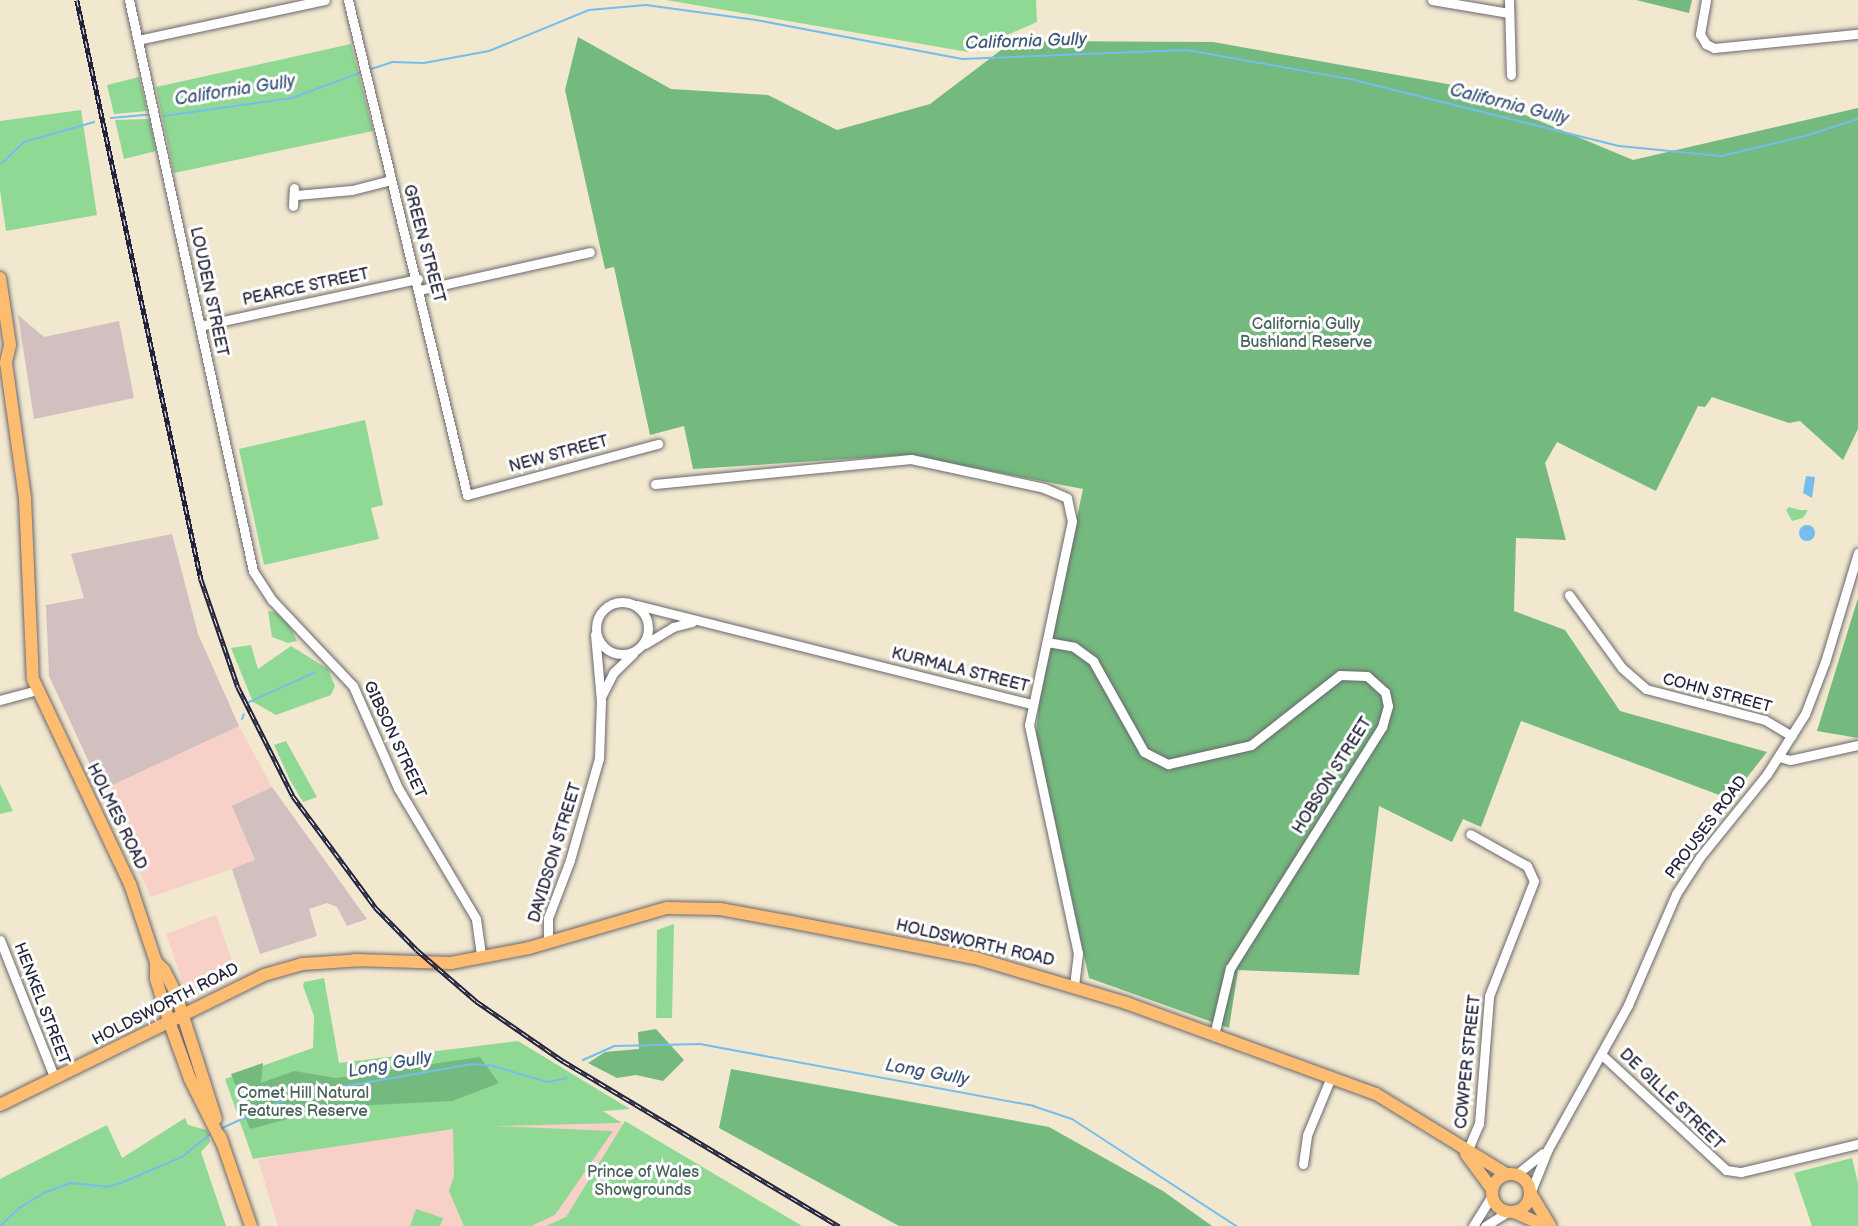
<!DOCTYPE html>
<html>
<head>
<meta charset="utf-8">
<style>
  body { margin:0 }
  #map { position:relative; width:1858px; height:1226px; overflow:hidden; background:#f1e8cf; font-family:"Balsamiq Sans",sans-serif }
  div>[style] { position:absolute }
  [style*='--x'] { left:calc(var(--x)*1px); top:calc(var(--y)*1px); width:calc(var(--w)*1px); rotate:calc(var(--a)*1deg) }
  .built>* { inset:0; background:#f7d1c7 }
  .industrial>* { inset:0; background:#d2bfc0 }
  .green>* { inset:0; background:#90d994 }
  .forest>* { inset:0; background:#74b97e }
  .water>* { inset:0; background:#75bded }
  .round { border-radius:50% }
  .stream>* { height:2px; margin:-1px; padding:0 1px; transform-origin:1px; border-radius:1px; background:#75bded }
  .roads { filter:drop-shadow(0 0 2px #6a676f) drop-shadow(0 0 2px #6a676f) }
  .minor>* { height:9px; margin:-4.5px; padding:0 4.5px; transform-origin:4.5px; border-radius:4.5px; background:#fff }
  .minor>.ring { margin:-4.5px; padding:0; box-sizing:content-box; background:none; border:9px solid #fff; border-radius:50% }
  .major>* { height:12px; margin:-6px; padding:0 6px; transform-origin:6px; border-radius:6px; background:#febc70 }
  .major>.ring { margin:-6px; padding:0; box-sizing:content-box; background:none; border:12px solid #febc70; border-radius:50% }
  .rail>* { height:4.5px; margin-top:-2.25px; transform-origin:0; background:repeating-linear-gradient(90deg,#fff 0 7px,#22223b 0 14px); box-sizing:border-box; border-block:2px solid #22223b }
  span { translate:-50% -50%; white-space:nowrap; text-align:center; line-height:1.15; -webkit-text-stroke:6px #fff; paint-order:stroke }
  .street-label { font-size:16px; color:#22223b }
  .park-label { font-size:16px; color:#48625a }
  .water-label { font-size:18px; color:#3f5879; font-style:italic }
</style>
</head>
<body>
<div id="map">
  <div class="built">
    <i style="clip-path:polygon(239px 726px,272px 787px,233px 806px,255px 861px,151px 897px,102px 790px)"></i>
    <i style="clip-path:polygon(216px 915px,236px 972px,192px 990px,184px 986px,166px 934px)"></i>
    <i style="clip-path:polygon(458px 1119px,624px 1124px,566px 1217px,546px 1226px,278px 1226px,258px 1160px)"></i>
  </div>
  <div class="industrial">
    <i style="clip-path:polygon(18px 315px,44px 337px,119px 321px,134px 398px,34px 419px)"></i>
    <i style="clip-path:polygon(172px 534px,198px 634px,239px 726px,102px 790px,49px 676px,46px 605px,84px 598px,71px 554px)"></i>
    <i style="clip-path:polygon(272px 787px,367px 919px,347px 926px,337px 907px,327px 903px,309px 909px,317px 936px,260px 954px,232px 869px,255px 860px,232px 806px)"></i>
  </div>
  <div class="green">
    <i style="clip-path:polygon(666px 0,1036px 0,1037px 22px,968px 52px)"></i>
    <i style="clip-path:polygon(351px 44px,373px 131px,174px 173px,156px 87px)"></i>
    <i style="clip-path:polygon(139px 77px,147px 111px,114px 114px,107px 85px)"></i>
    <i style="clip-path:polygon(81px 110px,97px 215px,6px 231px,0 190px,0 121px)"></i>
    <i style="clip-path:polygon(149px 119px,156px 151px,124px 159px,115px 120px)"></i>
    <i style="clip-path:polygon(365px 420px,383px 505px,371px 508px,379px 539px,264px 565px,239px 449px)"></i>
    <i style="clip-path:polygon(1789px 507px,1800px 510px,1808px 510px,1803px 518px,1792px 521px,1786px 510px)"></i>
    <i style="clip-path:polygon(268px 611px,275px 612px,290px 626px,297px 641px,288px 643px,272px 637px)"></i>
    <i style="clip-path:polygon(251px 645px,258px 669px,291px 646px,328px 669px,335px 686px,331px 695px,276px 715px,253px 702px,231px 648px)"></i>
    <i style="clip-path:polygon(286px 741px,317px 797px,303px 802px,290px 780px,274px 745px)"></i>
    <i style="clip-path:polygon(0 784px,13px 811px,0 814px)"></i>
    <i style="clip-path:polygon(674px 924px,672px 1018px,656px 1018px,657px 930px)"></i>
    <i style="clip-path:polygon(324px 978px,339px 1063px,518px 1041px,630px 1109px,603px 1111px,622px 1123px,495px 1126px,613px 1131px,555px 1215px,531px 1226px,464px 1226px,449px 1191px,454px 1176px,453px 1129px,253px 1159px,225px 1079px,313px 1048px,314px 1016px,303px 986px,304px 982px)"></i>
    <i style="clip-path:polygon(185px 1118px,188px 1125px,207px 1130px,210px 1142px,201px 1152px,226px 1226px,0 1226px,0 1179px,107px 1125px,122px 1158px)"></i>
    <i style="clip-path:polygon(625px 1121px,802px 1226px,546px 1226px,566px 1217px)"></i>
    <i style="clip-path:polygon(1852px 1158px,1858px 1183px,1858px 1226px,1812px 1226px,1794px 1173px)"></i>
    <i style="clip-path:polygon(416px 1209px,443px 1218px,440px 1226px,410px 1226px)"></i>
  </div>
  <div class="forest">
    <i style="clip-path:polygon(1636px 0,1692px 0,1689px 13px)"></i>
    <i style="clip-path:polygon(578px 37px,671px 89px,768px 95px,837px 130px,930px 104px,1013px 41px,1213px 42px,1453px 85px,1633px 160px,1858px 108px,1858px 429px,1843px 460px,1800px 421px,1789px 423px,1712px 397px,1705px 407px,1698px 406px,1656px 491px,1557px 442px,1545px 463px,1566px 540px,1516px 538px,1514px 611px,1565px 630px,1620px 711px,1767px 752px,1730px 799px,1521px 721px,1481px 827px,1463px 819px,1452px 842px,1379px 806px,1359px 975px,1238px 970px,1229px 1028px,1089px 978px,1036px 734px,1041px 687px,1083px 489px,908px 455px,693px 469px,684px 426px,650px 435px,614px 267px,605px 269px,565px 90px)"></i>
    <i style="clip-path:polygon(1858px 598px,1858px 738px,1817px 731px)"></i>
    <i style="clip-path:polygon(656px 1029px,684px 1060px,663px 1081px,636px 1075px,617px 1078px,588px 1063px,605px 1052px,639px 1049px,638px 1032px)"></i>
    <i style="clip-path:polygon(480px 1057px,499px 1083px,452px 1101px,331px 1107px,250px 1129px,243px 1111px,251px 1093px,235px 1084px,231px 1074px,263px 1063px,261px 1083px,294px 1071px,336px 1078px)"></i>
    <i style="clip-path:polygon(731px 1069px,1049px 1127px,1163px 1191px,1212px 1226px,899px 1226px,719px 1128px)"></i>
  </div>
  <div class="water">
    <i style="clip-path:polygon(1806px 476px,1815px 477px,1812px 498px,1803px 493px)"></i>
    <i class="round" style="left:1799px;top:525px;width:16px;height:16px"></i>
  </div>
  <div class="stream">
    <i style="--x:368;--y:70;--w:25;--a:-18"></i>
    <i style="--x:392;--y:62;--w:32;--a:2"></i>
    <i style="--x:424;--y:63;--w:66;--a:-10.5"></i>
    <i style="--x:489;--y:51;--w:108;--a:-22.3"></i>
    <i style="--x:589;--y:10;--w:57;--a:-5"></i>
    <i style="--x:646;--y:5;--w:111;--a:7.8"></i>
    <i style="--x:756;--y:20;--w:210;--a:10.7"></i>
    <i style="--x:962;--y:59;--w:225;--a:-2.3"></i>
    <i style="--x:1187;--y:50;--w:166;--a:10.1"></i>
    <i style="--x:1350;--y:79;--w:277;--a:14"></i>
    <i style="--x:1619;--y:146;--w:102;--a:5.6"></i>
    <i style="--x:1721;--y:156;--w:86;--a:-13.4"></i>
    <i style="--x:1805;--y:136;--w:56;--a:-17.8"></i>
    <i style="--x:164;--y:116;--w:129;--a:-8"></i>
    <i style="--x:292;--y:98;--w:75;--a:-20.4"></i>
    <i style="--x:111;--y:118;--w:36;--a:-5"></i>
    <i style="--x:2;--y:163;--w:30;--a:-44"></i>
    <i style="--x:24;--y:142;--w:73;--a:-15.9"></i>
    <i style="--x:249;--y:702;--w:73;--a:-24.1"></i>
    <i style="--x:242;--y:719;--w:5;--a:-68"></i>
    <i style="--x:583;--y:1060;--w:35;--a:-24"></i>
    <i style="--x:615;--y:1046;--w:85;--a:-1.3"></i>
    <i style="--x:700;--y:1044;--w:339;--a:10.5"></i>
    <i style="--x:1033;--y:1106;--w:41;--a:18.4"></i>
    <i style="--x:1072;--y:1119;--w:196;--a:33.1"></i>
    <i style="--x:220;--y:1129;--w:82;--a:-24.4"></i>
    <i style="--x:295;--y:1095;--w:180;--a:-9.9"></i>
    <i style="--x:472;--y:1064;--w:21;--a:5"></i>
    <i style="--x:493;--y:1066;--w:56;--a:16.5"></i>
    <i style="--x:547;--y:1082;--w:20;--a:-11"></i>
    <i style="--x:0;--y:1226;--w:26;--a:-43"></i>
    <i style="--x:19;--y:1208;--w:31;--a:-31"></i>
    <i style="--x:46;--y:1192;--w:27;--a:-20"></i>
    <i style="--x:71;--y:1183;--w:36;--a:6"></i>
    <i style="--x:107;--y:1187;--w:15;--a:-16"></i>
    <i style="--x:121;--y:1183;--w:66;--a:-23.1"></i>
    <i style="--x:182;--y:1157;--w:38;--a:-39"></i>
  </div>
  <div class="roads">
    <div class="minor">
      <i style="--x:129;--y:0;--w:584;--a:77.75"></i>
      <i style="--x:253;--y:571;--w:35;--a:57"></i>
      <i style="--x:272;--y:600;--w:118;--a:46.7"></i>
      <i style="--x:353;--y:686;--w:111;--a:66.2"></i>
      <i style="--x:398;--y:788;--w:152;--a:59.2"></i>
      <i style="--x:476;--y:919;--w:37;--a:82"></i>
      <i style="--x:348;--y:0;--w:509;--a:76.48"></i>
      <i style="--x:467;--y:495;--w:198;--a:-15"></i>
      <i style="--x:1432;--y:0;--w:78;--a:9.6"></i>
      <i style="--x:1509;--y:0;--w:75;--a:88.5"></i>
      <i style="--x:1706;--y:0;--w:35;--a:100"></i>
      <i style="--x:1700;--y:34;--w:12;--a:59"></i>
      <i style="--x:1706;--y:44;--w:9;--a:27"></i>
      <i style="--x:1714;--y:48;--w:145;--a:-5.6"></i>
      <i style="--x:138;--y:40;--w:191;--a:-12.1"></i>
      <i style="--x:296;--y:195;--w:56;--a:-5.1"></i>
      <i style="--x:352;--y:190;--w:40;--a:-14.4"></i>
      <i style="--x:293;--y:206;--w:18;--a:-87"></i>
      <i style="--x:420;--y:290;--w:174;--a:-12.6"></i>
      <i style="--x:200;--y:326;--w:223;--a:-12.2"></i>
      <i style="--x:655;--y:484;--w:257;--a:-5.6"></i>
      <i style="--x:911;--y:459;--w:136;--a:12.3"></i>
      <i style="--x:1044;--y:488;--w:25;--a:23"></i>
      <i style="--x:1067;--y:498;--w:24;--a:78"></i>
      <i style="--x:1072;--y:521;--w:208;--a:101.9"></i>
      <i style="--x:1029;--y:725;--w:233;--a:77.9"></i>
      <i style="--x:1078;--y:953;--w:32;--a:97"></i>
      <i style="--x:1569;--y:595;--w:90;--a:54"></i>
      <i style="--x:1622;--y:668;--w:32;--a:41"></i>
      <i style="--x:1646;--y:689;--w:123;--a:14.6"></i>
      <i style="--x:1765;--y:720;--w:31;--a:31"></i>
      <i class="ring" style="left:596px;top:602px;width:43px;height:43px"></i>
      <i style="--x:637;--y:605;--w:407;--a:14.1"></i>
      <i style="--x:1047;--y:642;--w:27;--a:10"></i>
      <i style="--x:1074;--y:647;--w:24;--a:36"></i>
      <i style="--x:1093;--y:661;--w:104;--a:60.7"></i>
      <i style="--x:1144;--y:752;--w:27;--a:27"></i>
      <i style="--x:1168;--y:764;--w:85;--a:-12.9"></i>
      <i style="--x:1251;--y:745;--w:113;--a:-38.2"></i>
      <i style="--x:1340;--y:675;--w:27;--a:2"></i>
      <i style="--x:1367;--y:676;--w:24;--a:42"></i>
      <i style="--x:1385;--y:692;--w:14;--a:78"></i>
      <i style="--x:1388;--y:706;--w:22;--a:106"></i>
      <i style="--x:1382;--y:727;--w:285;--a:122.2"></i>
      <i style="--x:1230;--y:968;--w:69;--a:103.4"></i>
      <i style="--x:645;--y:644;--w:33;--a:-31"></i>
      <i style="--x:673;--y:627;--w:20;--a:-15"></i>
      <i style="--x:602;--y:695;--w:25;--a:-63"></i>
      <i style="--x:613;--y:673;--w:28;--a:-44"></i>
      <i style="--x:0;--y:700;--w:38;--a:-15"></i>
      <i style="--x:1779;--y:757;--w:11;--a:15"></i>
      <i style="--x:1790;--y:760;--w:70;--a:-12.4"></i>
      <i style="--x:0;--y:940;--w:149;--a:68.4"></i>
      <i style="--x:548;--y:943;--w:25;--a:-90"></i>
      <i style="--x:548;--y:918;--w:62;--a:-69.2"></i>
      <i style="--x:570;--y:860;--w:106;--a:-74.1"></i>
      <i style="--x:599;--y:758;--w:57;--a:-88"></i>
      <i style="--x:601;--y:701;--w:67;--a:-95.1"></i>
      <i style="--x:1602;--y:1055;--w:169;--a:42.8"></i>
      <i style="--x:1726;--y:1170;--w:15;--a:8"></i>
      <i style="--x:1741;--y:1172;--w:120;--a:-13.5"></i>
      <i style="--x:1466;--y:1154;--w:33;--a:-67"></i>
      <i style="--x:1479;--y:1124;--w:128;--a:-85.5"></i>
      <i style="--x:1489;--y:996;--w:123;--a:-68.6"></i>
      <i style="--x:1534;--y:881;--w:17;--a:-115"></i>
      <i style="--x:1527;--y:866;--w:65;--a:-150.7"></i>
      <i style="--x:1303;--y:1164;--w:29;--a:-82"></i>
      <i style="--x:1307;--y:1135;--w:63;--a:-67.5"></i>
      <i style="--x:1517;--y:1174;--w:33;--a:-39"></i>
      <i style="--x:1531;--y:1191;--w:45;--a:-68"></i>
      <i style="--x:1548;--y:1149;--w:165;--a:-60.9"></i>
      <i style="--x:1628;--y:1005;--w:121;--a:-66.6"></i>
      <i style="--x:1676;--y:894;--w:44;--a:-57"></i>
      <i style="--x:1700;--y:857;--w:107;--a:-51.1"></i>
      <i style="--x:1767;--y:774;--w:71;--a:-57.7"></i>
      <i style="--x:1805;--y:714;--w:56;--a:-69"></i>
      <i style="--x:1825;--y:662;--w:114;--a:-73.2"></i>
      <i style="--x:1473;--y:1226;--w:36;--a:-58"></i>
      <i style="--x:1485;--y:1226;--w:26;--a:-32"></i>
    </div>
    <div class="major">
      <i style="--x:0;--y:278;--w:68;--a:81.5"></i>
      <i style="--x:10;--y:345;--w:18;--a:103"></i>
      <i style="--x:6;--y:363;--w:137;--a:82"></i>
      <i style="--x:25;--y:499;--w:180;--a:87.5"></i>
      <i style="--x:33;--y:679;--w:227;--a:64.7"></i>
      <i style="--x:130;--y:884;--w:82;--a:71.6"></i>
      <i style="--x:156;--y:962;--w:17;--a:90"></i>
      <i style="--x:156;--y:979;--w:44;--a:72.8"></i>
      <i style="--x:169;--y:1021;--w:62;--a:70.1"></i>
      <i style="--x:190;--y:1079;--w:72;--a:63.4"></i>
      <i style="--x:354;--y:960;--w:97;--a:1.8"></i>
      <i style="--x:451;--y:963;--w:79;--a:-10.9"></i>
      <i style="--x:529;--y:948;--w:144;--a:-16.2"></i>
      <i style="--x:667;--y:908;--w:53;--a:1.1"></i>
      <i style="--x:720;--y:909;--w:72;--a:10.4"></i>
      <i style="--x:791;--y:922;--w:187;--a:11.1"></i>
      <i style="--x:975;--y:958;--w:158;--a:16.6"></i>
      <i style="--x:1126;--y:1003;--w:266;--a:20"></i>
      <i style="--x:1376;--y:1094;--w:153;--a:31.6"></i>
      <i style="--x:156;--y:962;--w:11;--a:45"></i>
      <i style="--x:164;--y:970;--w:27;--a:63"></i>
      <i style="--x:176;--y:994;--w:131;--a:72.3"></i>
      <i style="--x:0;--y:1105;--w:294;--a:-26.2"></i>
      <i style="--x:264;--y:975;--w:40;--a:-16"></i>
      <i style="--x:302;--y:964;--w:58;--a:-3.9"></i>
      <i style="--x:220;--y:1136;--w:95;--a:71"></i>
      <i style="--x:1466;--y:1154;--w:44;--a:53.4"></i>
      <i class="ring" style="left:1492px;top:1174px;width:26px;height:26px"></i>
      <i style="--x:1531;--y:1194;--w:37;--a:59"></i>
      <i style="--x:1514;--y:1212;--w:34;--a:24"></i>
    </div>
  </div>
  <div class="rail">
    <i style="--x:77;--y:0;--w:592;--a:77.91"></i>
    <i style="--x:201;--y:579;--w:114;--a:71.1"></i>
    <i style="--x:238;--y:687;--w:122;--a:63.2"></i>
    <i style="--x:293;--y:796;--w:138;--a:53.5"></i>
    <i style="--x:375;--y:907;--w:60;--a:45.7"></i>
    <i style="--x:417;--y:950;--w:78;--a:40.8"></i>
    <i style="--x:476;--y:1001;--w:106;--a:34.6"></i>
    <i style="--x:563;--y:1061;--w:322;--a:30.9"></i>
  </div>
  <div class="street-label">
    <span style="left:423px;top:244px;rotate:75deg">GREEN STREET</span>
    <span style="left:306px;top:288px;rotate:-12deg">PEARCE STREET</span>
    <span style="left:208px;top:292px;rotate:78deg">LOUDEN STREET</span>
    <span style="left:559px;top:455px;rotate:-15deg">NEW STREET</span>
    <span style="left:960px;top:671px;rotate:14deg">KURMALA STREET</span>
    <span style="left:1717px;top:694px;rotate:15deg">COHN STREET</span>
    <span style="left:394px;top:740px;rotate:65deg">GIBSON STREET</span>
    <span style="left:1333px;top:776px;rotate:-58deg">HOBSON STREET</span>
    <span style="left:116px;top:817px;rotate:64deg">HOLMES ROAD</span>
    <span style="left:1707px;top:828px;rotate:-53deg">PROUSES ROAD</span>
    <span style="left:556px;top:853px;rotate:-73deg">DAVIDSON STREET</span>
    <span style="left:975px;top:944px;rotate:13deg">HOLDSWORTH ROAD</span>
    <span style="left:41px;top:1004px;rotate:69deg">HENKEL STREET</span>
    <span style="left:166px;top:1005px;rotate:-27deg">HOLDSWORTH ROAD</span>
    <span style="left:1469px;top:1062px;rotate:-84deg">COWPER STREET</span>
    <span style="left:1671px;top:1100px;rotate:44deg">DE GILLE STREET</span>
  </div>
  <div class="park-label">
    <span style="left:1306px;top:334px">California Gully<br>Bushland Reserve</span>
    <span style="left:303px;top:1103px">Comet Hill Natural<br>Features Reserve</span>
    <span style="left:643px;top:1182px">Prince of Wales<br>Showgrounds</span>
  </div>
  <div class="water-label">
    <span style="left:1026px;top:42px;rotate:-2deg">California Gully</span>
    <span style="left:235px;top:91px;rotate:-9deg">California Gully</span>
    <span style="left:1509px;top:105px;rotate:14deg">California Gully</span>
    <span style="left:390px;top:1065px;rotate:-10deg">Long Gully</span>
    <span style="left:927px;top:1073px;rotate:10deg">Long Gully</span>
  </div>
</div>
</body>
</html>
